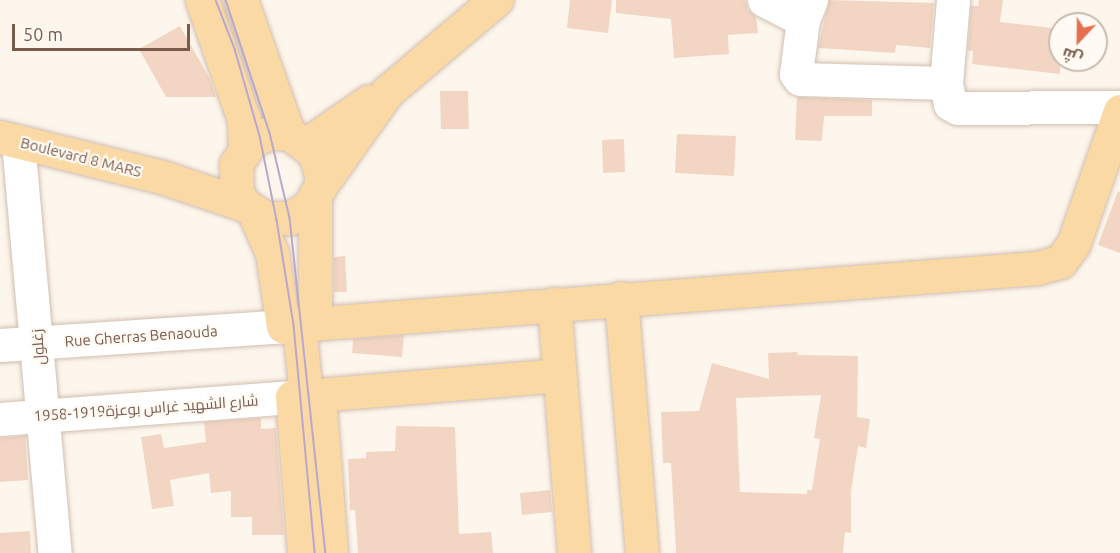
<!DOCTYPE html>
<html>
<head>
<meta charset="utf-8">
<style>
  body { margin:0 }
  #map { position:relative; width:1120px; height:553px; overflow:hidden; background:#fdf6ec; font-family:Ubuntu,Cairo,sans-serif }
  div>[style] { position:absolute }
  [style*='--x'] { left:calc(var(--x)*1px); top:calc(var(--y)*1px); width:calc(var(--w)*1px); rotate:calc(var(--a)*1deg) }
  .building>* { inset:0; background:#f3d5c3 }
  .roads { filter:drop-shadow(0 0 2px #d1beb0) drop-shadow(0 0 2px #d1beb0) }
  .minor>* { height:33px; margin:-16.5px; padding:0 16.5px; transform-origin:16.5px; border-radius:16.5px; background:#fff }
  .major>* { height:33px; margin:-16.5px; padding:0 16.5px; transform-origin:16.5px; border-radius:16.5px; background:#fbd9a5 }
  .tram>* { height:1.5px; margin:-0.75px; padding:0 0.75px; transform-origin:0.75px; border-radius:0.75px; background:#b9a8c9 }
  span { translate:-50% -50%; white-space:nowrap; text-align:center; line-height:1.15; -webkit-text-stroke:4.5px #fffaf3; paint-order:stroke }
  .street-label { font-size:15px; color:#7a5c4d }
  .north { position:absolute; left:1048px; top:12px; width:60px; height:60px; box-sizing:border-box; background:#fffaf3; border:2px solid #cabbb1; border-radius:50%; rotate:202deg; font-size:16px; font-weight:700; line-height:24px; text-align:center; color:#7a5c4d }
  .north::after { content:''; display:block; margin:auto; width:21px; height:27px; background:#e76f51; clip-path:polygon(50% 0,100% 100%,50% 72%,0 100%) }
  .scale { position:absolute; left:12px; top:24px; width:178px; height:27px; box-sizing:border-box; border:3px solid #7a5c4d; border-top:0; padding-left:8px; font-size:18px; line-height:21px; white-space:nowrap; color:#7a5c4d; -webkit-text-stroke:4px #fffaf3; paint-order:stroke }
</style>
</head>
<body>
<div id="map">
  <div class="building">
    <i style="clip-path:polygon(570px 0,612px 0,608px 33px,567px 28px)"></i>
    <i style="clip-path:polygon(616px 0,745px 0,748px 10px,756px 17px,758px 33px,728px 35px,729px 54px,674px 58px,671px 19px,616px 13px)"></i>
    <i style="clip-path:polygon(829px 0,934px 3px,930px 48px,896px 45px,895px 53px,818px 48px)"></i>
    <i style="clip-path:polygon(979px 0,1003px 0,1000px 22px,1060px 29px,1060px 74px,972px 64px,973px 51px,968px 50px,971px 6px,978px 6px)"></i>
    <i style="clip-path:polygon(180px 26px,210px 79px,216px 97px,166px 97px,139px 49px)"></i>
    <i style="clip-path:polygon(440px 91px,468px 91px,469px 129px,441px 129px)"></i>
    <i style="clip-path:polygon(797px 97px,872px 100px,872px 116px,824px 116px,822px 141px,795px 140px)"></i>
    <i style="clip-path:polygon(677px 134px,736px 136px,734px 176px,675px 173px)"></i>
    <i style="clip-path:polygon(624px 139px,625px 172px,603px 173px,602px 140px)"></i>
    <i style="clip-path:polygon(1118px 191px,1120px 192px,1120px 253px,1098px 245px)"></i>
    <i style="clip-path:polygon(345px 256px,347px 292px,334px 292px,334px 257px)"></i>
    <i style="clip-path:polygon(404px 335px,402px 357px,352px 353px,353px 339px)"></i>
    <i style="clip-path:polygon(evenodd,797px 352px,798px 355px,858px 356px,857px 417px,870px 419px,866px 448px,858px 446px,851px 492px,851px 533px,845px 532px,843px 553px,676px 553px,671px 463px,663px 463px,661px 412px,699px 411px,712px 363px,769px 379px,768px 353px,797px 352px,821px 395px,814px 438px,820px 439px,812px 490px,807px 490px,807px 494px,740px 492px,736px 398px,821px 395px)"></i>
    <i style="clip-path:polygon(261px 418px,261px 429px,276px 428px,284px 535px,252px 535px,252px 517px,231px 517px,231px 491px,211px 493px,209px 473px,170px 480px,174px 506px,152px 509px,141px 437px,161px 434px,164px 448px,206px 442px,204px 422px)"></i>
    <i style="clip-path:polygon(396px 426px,455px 427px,459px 534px,491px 532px,493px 553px,358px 553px,355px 510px,350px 510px,348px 459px,366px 458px,366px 452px,395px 451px)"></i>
    <i style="clip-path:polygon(25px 436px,28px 480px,0 482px,0 438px)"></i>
    <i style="clip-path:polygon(550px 490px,552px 512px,522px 515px,520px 493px)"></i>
    <i style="clip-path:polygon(30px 531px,31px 553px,0 553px,0 533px)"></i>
  </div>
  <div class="roads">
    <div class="minor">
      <i style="--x:764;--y:0;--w:44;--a:27.1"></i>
      <i style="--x:811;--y:0;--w:22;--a:112"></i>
      <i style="--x:803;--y:20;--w:54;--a:97.4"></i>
      <i style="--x:796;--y:74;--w:6;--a:51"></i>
      <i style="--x:800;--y:79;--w:146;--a:1.6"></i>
      <i style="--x:953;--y:0;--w:83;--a:94.8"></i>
      <i style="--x:946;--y:83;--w:21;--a:79"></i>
      <i style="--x:950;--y:104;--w:9;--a:27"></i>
      <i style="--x:958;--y:108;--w:162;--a:-0.4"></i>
      <i style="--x:18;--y:142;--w:413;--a:84.9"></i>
      <i style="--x:0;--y:345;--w:284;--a:-3.8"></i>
      <i style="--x:0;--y:419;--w:293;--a:-4.3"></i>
    </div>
    <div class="major">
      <i style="--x:202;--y:0;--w:127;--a:70.7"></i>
      <i style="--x:244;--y:120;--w:26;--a:88"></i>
      <i style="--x:241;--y:0;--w:141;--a:70.5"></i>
      <i style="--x:288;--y:133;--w:32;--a:36"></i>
      <i style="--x:314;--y:152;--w:22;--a:72"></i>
      <i style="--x:321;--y:173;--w:12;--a:90"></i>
      <i style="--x:321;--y:185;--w:25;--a:119"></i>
      <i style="--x:309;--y:207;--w:22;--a:150"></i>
      <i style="--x:290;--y:218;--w:25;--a:180"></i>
      <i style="--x:265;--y:218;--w:24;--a:-147"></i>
      <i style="--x:245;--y:205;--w:14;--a:-124"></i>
      <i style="--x:237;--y:193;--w:29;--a:-92"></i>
      <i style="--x:236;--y:164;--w:29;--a:-56"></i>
      <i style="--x:252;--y:140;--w:19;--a:-21"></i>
      <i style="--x:270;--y:133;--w:18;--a:0"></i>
      <i style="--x:0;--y:137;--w:167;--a:13.9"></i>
      <i style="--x:162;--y:177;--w:88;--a:18.6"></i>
      <i style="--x:307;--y:144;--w:75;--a:-34.7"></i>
      <i style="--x:321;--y:185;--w:114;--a:-54.6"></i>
      <i style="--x:387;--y:92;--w:143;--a:-40.2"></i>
      <i style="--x:254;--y:212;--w:45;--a:66.3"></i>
      <i style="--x:272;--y:253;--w:74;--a:81.4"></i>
      <i style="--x:283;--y:326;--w:756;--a:-4.4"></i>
      <i style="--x:1037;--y:268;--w:24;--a:-15"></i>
      <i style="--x:1060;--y:262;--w:21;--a:-53"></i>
      <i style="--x:1073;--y:245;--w:142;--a:-70.7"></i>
      <i style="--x:621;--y:298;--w:256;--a:85.3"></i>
      <i style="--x:554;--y:304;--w:250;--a:85.4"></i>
      <i style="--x:299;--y:324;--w:73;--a:84.5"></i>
      <i style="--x:315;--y:324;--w:126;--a:-90"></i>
      <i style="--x:319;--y:396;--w:157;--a:85.6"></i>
      <i style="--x:304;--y:553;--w:156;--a:-94.4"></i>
      <i style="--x:292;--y:397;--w:268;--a:-4.7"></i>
    </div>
  </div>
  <div class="tram">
    <i style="--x:216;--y:0;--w:53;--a:68.8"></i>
    <i style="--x:235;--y:49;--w:91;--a:74"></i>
    <i style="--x:260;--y:136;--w:86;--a:78.6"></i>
    <i style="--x:277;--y:220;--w:106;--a:80.8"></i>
    <i style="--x:294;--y:325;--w:229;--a:84.7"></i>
    <i style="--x:226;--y:0;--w:140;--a:71.7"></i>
    <i style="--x:270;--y:133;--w:87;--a:76.8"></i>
    <i style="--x:290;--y:218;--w:337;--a:83.9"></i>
  </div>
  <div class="street-label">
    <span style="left:81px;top:157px;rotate:14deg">Boulevard 8 MARS</span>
    <span style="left:141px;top:336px;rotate:-4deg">Rue Gherras Benaouda</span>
    <span style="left:38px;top:347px;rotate:-95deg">زغلول</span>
    <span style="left:146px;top:408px;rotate:-4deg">شارع الشهيد غراس بوعزة1919-1958</span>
  </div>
  <div class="north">ش</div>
  <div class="scale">50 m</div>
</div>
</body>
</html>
